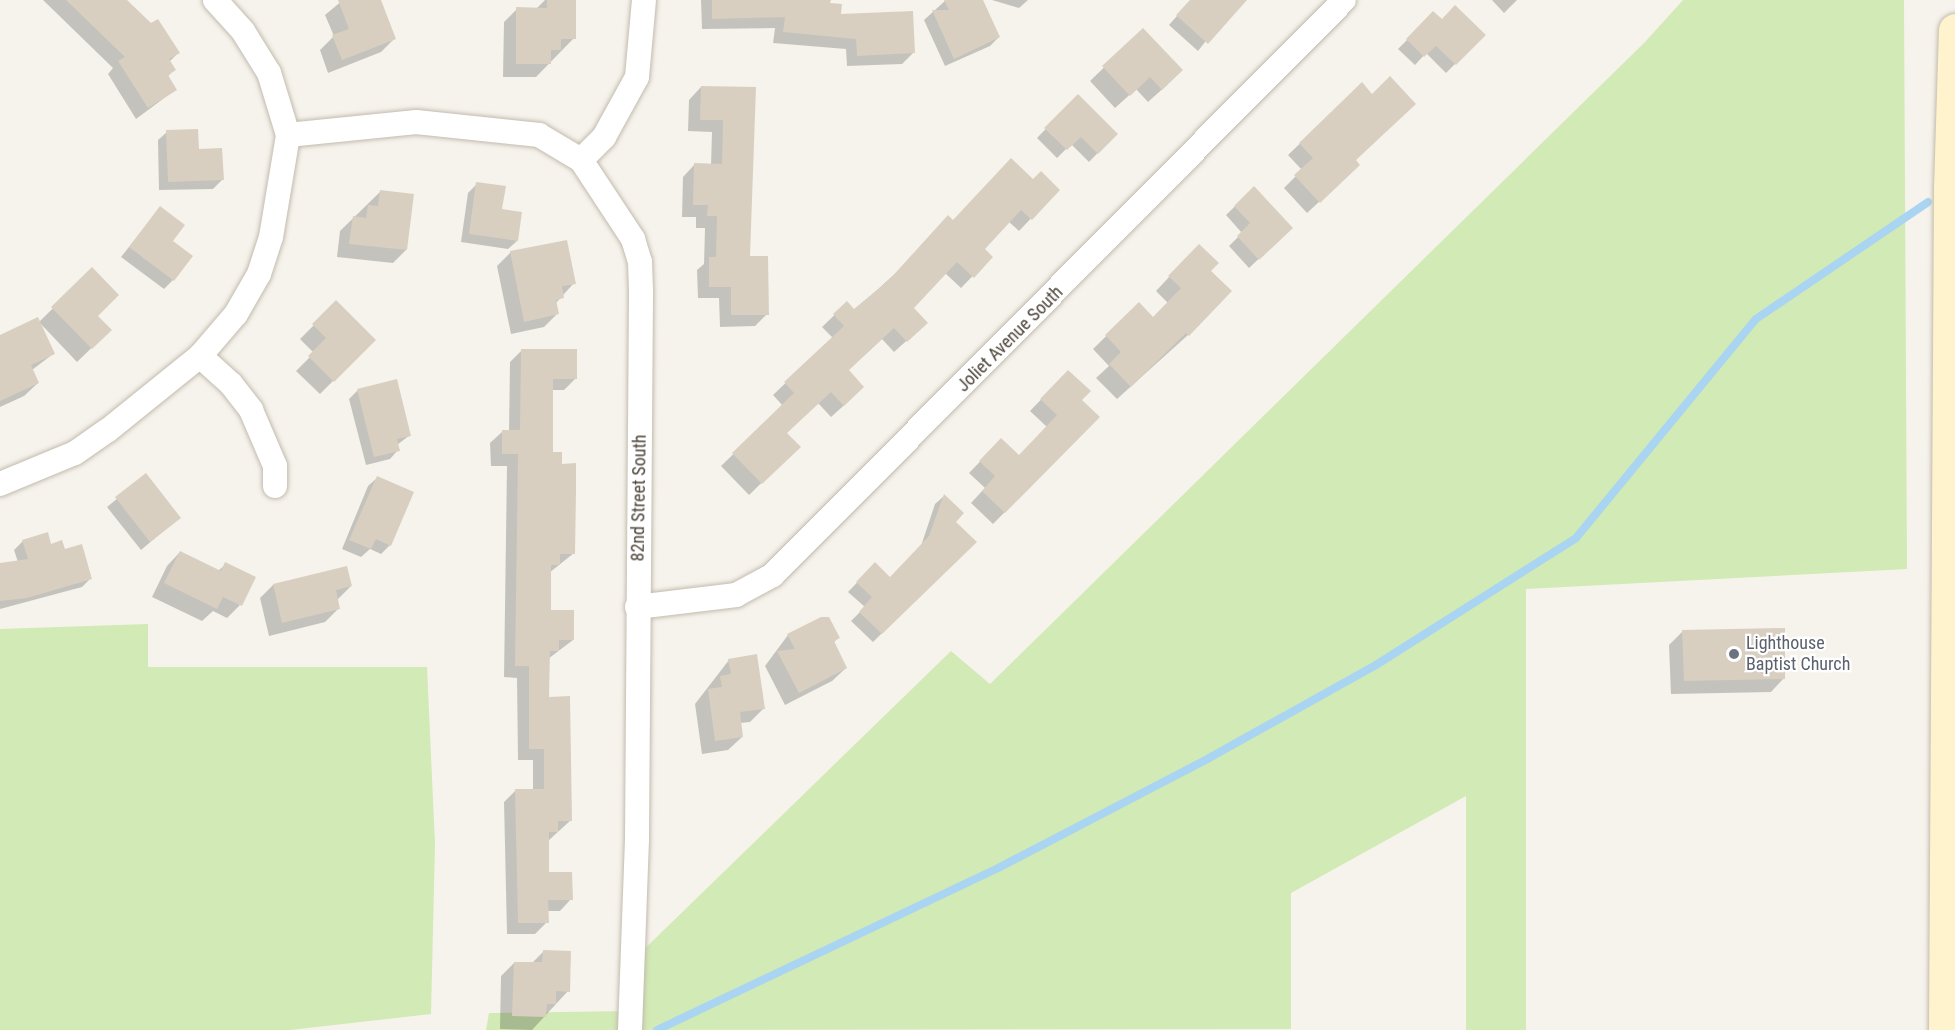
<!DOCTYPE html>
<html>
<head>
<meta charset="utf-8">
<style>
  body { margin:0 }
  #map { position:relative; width:1955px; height:1030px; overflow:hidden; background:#f6f3ec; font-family:"Roboto Condensed",sans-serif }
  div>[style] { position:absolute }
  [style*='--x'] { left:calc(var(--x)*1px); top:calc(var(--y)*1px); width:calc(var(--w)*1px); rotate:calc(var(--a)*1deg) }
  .green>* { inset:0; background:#d2eab5 }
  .shadow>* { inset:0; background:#0003 }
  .stream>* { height:8px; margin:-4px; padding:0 4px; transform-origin:4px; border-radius:4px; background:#a9d4f2 }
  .building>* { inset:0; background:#d8cfc1 }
  .roads { filter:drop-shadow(0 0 2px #c2bbae) drop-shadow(0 0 2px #c2bbae) }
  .minor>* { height:24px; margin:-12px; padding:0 12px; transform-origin:12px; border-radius:12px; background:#fff }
  .secondary>* { height:33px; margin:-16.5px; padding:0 16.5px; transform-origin:16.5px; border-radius:16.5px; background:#fff3cd }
  .dots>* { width:16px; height:16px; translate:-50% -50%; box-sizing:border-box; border:3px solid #fff; border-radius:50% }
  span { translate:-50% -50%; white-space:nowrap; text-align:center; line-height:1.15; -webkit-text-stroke:4.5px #fff; paint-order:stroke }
  .street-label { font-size:18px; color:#4b4439 }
  .worship-label { font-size:18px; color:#5b616d }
  .left { translate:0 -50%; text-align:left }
</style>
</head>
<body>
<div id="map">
  <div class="green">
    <i style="clip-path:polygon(1683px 0,1904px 0,1907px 569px,1526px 589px,1526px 1030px,1466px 1030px,1466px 796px,1291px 893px,1291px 1029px,486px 1030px,489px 1013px,631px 1011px,632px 961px,951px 651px,990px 684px,1645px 42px)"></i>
    <i style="clip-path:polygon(148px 624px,148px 667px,427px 667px,435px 844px,431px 1014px,290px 1030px,0 1030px,0 629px)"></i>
  </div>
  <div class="shadow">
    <i style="clip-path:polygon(43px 0,125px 0,178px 53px,169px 62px,174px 70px,167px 77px,175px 90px,136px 119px,108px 74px,113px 68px)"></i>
    <i style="clip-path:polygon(343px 0,380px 0,395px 38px,381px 52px,328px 73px,320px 50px,334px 36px,325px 15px)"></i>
    <i style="clip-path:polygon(545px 0,575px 0,574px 38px,536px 77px,503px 77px,504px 22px,517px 9px,536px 9px)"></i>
    <i style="clip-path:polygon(701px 0,829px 0,829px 5px,840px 16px,913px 53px,902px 64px,847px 66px,846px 49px,773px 43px,775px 28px,702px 29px)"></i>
    <i style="clip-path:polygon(982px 0,999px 37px,990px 46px,945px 66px,924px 20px,946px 0)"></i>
    <i style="clip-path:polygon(992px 0,1028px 0,1019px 8px)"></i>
    <i style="clip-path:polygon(1191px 0,1238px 0,1198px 51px,1169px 25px)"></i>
    <i style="clip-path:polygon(1492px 0,1517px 0,1504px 13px)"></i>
    <i style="clip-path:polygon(1434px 13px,1442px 21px,1484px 35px,1446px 73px,1426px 53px,1415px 65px,1398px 49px)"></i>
    <i style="clip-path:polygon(1143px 30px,1168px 84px,1148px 102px,1136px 89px,1115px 108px,1090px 81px)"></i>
    <i style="clip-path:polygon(1361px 85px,1354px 160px,1347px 176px,1307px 213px,1284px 188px,1302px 170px,1288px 155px)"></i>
    <i style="clip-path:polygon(701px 87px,755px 89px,749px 258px,767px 314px,755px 326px,720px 327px,719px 298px,698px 298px,697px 270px,704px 264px,705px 228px,696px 228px,696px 217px,682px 217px,683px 177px,695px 164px,711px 165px,712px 132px,688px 131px,689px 100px)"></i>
    <i style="clip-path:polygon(1078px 96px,1116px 134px,1089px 162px,1071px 144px,1057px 158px,1037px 138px)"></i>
    <i style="clip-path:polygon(167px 132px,197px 151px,222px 180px,213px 189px,159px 190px,158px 140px)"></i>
    <i style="clip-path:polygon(1033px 181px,1058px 190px,1019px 231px,1008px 221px,983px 249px,991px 257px,961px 288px,945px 273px,912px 308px,914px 334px,894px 352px,882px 339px,847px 371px,851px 399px,831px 417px,818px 403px,786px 433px,799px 447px,749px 495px,721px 466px,783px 406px,773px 395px,833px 338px,822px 327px,847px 303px,854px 311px,953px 221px)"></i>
    <i style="clip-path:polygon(477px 184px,500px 211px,517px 241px,508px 249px,461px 242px,468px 193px)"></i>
    <i style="clip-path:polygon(1254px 188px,1282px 237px,1249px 268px,1229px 246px,1242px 233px,1226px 215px)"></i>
    <i style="clip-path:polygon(381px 191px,406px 250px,393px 263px,337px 257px,340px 231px)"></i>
    <i style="clip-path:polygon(160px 208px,171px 242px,173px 280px,164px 289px,121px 257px)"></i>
    <i style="clip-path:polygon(511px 252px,574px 283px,555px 304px,557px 314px,544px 327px,511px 334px,497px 266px)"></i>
    <i style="clip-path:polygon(1186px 259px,1209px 271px,1188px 335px,1117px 399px,1096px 378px,1109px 366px,1093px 349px,1139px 304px,1153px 319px,1168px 303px,1156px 291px)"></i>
    <i style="clip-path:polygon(92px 270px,96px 316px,110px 330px,77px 362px,39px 322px,53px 354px,32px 370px,38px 383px,24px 396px,0 407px,0 336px,39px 322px)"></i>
    <i style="clip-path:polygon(336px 303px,374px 340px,320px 394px,296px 371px,314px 353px,300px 339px)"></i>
    <i style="clip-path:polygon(522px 350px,576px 378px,564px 390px,551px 390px,551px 454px,574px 553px,549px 573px,549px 611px,573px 640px,548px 659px,547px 698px,571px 820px,548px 841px,548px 874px,571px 899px,560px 911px,547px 911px,547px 922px,535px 934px,507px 934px,504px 802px,515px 791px,533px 791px,533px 760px,518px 760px,517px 678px,504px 677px,507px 466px,491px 466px,490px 443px,502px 432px,509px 432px,510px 362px)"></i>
    <i style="clip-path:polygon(1057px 383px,1098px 418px,993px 524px,971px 503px,985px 488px,969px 473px,1001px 440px,1018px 457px,1047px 427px,1030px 411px)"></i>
    <i style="clip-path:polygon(358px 390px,410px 435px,397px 445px,398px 450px,390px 459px,366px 465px,349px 399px)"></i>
    <i style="clip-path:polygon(146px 475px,179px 518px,141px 550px,107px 507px)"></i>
    <i style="clip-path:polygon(377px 478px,390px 545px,381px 554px,370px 549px,361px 557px,342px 549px,368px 486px)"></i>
    <i style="clip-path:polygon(944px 496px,954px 522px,974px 542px,873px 642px,851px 621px,865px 607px,848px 592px,875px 564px,890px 579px,921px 546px,935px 504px)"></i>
    <i style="clip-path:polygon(23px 541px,64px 551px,91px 578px,82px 587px,0 609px,0 564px,18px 562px,14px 550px)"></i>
    <i style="clip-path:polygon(180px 552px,218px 571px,226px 564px,240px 605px,227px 618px,213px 611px,202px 621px,152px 597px,167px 566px)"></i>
    <i style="clip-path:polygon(273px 585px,351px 586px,337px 600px,339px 608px,325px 622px,269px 636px,260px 598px)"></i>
    <i style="clip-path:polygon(1683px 631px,1784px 678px,1771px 692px,1671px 694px,1669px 645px)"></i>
    <i style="clip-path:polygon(788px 635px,838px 638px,833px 643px,846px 668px,832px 681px,785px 705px,765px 666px)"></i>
    <i style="clip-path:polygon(729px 660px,764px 708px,750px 722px,740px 723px,742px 737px,728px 750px,702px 754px,695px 704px)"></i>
    <i style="clip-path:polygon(543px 952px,568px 991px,532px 1030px,500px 1029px,501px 976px,514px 963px,532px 963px)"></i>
  </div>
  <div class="stream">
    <i style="--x:657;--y:1030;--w:380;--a:-25.4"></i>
    <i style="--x:1000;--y:867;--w:236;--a:-27.5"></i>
    <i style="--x:1209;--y:758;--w:191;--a:-29.1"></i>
    <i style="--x:1376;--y:665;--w:237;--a:-32.4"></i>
    <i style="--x:1576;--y:538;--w:283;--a:-50.6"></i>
    <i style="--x:1756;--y:319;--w:208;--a:-34.2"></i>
  </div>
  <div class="building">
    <i style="clip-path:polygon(66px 0,127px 0,151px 23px,158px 19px,180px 53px,169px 59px,176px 70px,168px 75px,177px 90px,148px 108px,118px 61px,125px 57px)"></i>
    <i style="clip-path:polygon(338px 0,381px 0,396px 39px,342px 60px,332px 35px,349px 29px)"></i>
    <i style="clip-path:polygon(547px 0,576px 0,576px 39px,561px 39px,561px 50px,551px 50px,551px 64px,516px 64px,516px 7px,547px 8px)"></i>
    <i style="clip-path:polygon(712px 0,831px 0,830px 3px,842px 4px,841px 14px,913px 11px,915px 53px,857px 56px,856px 39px,783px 32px,785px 17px,712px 19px)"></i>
    <i style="clip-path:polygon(944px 0,983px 0,1000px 37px,954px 59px,932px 10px,949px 10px)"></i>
    <i style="clip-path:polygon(1190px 0,1247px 0,1208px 44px,1176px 15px)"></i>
    <i style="clip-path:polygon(1455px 5px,1486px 35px,1456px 65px,1436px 46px,1424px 57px,1406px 39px,1433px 11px,1442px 19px)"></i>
    <i style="clip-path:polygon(1143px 28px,1183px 70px,1162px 90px,1150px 77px,1130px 96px,1102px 66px)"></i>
    <i style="clip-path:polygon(1390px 76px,1416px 104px,1356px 160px,1360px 165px,1320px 203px,1294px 175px,1313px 158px,1299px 143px,1362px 82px,1372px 94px)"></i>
    <i style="clip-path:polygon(701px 86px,756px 87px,750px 256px,768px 256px,769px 315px,731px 315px,731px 287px,709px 287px,709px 257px,716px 257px,717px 216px,707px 216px,708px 205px,693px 205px,694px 163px,722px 164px,723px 120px,700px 120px)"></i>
    <i style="clip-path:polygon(1078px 94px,1118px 134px,1098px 154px,1081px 137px,1067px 150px,1044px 128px)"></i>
    <i style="clip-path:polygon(198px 129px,199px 149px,222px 148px,224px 180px,168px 182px,166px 130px)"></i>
    <i style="clip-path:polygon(1011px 158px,1033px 179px,1041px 171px,1060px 190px,1032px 220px,1021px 210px,985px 249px,993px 257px,974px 278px,957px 262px,914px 308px,928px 323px,907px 342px,894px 328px,849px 370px,864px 387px,844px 406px,831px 392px,787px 433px,801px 447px,762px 484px,732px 453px,794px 393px,784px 382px,844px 326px,833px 314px,847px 301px,854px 309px,889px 280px,948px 215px,953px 220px)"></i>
    <i style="clip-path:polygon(476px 182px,506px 186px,502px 209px,522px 212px,518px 241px,469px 234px)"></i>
    <i style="clip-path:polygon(1254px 186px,1293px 228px,1259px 260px,1237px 236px,1250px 223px,1234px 206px)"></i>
    <i style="clip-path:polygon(380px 190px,414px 194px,407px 250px,349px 244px,353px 216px,366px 218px,368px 205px,378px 206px)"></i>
    <i style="clip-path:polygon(160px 206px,185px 225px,173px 241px,193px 256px,174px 281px,129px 247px)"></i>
    <i style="clip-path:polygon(567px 240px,576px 284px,562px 286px,564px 298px,556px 300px,559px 314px,524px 322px,510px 251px)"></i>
    <i style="clip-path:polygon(1199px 244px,1219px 263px,1211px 271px,1232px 291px,1189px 336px,1186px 333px,1131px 387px,1109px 364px,1121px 352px,1105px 335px,1139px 302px,1153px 317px,1181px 288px,1168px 276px)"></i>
    <i style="clip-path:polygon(92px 267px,119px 295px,98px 316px,112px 330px,92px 349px,51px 307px)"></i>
    <i style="clip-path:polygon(336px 300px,376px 340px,334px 382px,308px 356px,326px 338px,312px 324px)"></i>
    <i style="clip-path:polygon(38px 317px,55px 354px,31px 365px,39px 383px,0 401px,0 335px)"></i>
    <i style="clip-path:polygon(521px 349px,577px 349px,577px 379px,553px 379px,553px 452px,562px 452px,562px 464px,576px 463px,576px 491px,575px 554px,560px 554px,560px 565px,551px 565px,551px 610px,574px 610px,574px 640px,559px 640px,559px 651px,550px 651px,549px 697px,570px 696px,572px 821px,558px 821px,558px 832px,549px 832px,549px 872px,572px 872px,573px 900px,548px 900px,549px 923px,518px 923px,515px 789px,544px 789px,544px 749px,529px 749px,529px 666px,515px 666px,518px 454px,502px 454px,502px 430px,520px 430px)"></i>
    <i style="clip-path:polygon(1068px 370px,1091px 391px,1082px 400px,1100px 417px,1005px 513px,982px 491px,995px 476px,979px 461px,1001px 438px,1019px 455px,1057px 415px,1040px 399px)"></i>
    <i style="clip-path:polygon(397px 379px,411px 436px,397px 439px,400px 451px,374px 457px,357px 389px)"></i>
    <i style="clip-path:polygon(146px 473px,181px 518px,150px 542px,115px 497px)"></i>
    <i style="clip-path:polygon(377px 476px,414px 492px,391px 546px,376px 539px,371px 549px,349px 540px)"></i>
    <i style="clip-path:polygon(944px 494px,964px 513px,956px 522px,977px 542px,882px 634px,859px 612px,872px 597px,856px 582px,875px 562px,890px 577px,929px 536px)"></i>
    <i style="clip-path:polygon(48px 532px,51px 544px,62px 540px,65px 549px,82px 544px,92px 579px,27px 598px,0 601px,0 563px,28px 559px,22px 540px)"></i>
    <i style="clip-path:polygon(180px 551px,221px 571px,225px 562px,256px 577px,242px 606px,223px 597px,217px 609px,164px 583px)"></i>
    <i style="clip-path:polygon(347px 566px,352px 586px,336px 590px,340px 609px,282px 623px,273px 584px)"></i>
    <i style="clip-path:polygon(821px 617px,829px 617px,840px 638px,834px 641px,847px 668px,799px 693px,777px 651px,795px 649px,787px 634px)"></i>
    <i style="clip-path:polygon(1785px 628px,1785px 679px,1684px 681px,1682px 630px)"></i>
    <i style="clip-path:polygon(757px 654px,765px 709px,740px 712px,743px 737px,715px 741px,708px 689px,722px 687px,720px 676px,731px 674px,728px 659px)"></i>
    <i style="clip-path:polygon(543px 950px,571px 951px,570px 992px,556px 991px,556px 1004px,547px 1004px,546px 1017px,512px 1016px,514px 962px,542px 962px)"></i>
  </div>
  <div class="roads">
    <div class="minor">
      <i style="--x:288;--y:135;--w:129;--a:-5.8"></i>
      <i style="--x:416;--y:122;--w:124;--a:6"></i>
      <i style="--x:539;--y:135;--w:49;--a:30.8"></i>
      <i style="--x:581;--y:160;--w:95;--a:56.6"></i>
      <i style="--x:633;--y:239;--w:24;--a:73"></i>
      <i style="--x:640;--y:262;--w:32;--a:88"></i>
      <i style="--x:641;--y:294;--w:545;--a:90.42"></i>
      <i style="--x:637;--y:839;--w:191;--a:92.1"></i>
      <i style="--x:581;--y:160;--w:33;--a:-45"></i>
      <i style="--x:604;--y:137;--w:68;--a:-61.2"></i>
      <i style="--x:637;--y:77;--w:77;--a:-84.8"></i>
      <i style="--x:200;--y:356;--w:42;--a:42.1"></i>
      <i style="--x:231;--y:384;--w:33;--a:52"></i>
      <i style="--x:251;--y:410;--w:61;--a:66.8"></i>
      <i style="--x:275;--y:466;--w:20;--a:90"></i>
      <i style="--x:0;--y:484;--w:81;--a:-22.5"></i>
      <i style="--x:75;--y:453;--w:39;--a:-35"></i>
      <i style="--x:107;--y:431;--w:119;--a:-38.9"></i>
      <i style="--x:200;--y:356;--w:55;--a:-49.4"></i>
      <i style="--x:236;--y:314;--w:46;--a:-60.1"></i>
      <i style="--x:259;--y:274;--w:39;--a:-72"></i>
      <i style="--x:271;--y:237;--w:103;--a:-80.5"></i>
      <i style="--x:288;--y:135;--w:65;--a:-107"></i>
      <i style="--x:269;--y:73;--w:49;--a:-121.8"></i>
      <i style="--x:243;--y:31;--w:42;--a:-132.1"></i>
      <i style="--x:637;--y:607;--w:100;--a:-6.9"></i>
      <i style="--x:736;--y:595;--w:42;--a:-28.4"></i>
      <i style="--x:773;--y:575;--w:810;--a:-45.2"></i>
    </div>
    <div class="secondary">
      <i style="--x:1945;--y:1030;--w:842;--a:-89.66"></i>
      <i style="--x:1950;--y:188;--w:158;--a:-88.2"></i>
    </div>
  </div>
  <div class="dots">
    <i style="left:1734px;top:654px;background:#6b7280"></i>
  </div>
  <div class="street-label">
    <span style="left:1010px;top:339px;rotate:-45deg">Joliet Avenue South</span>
    <span style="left:639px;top:498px;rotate:-89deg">82nd Street South</span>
  </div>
  <div class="worship-label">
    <span class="left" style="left:1746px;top:654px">Lighthouse<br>Baptist Church</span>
  </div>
</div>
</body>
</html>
